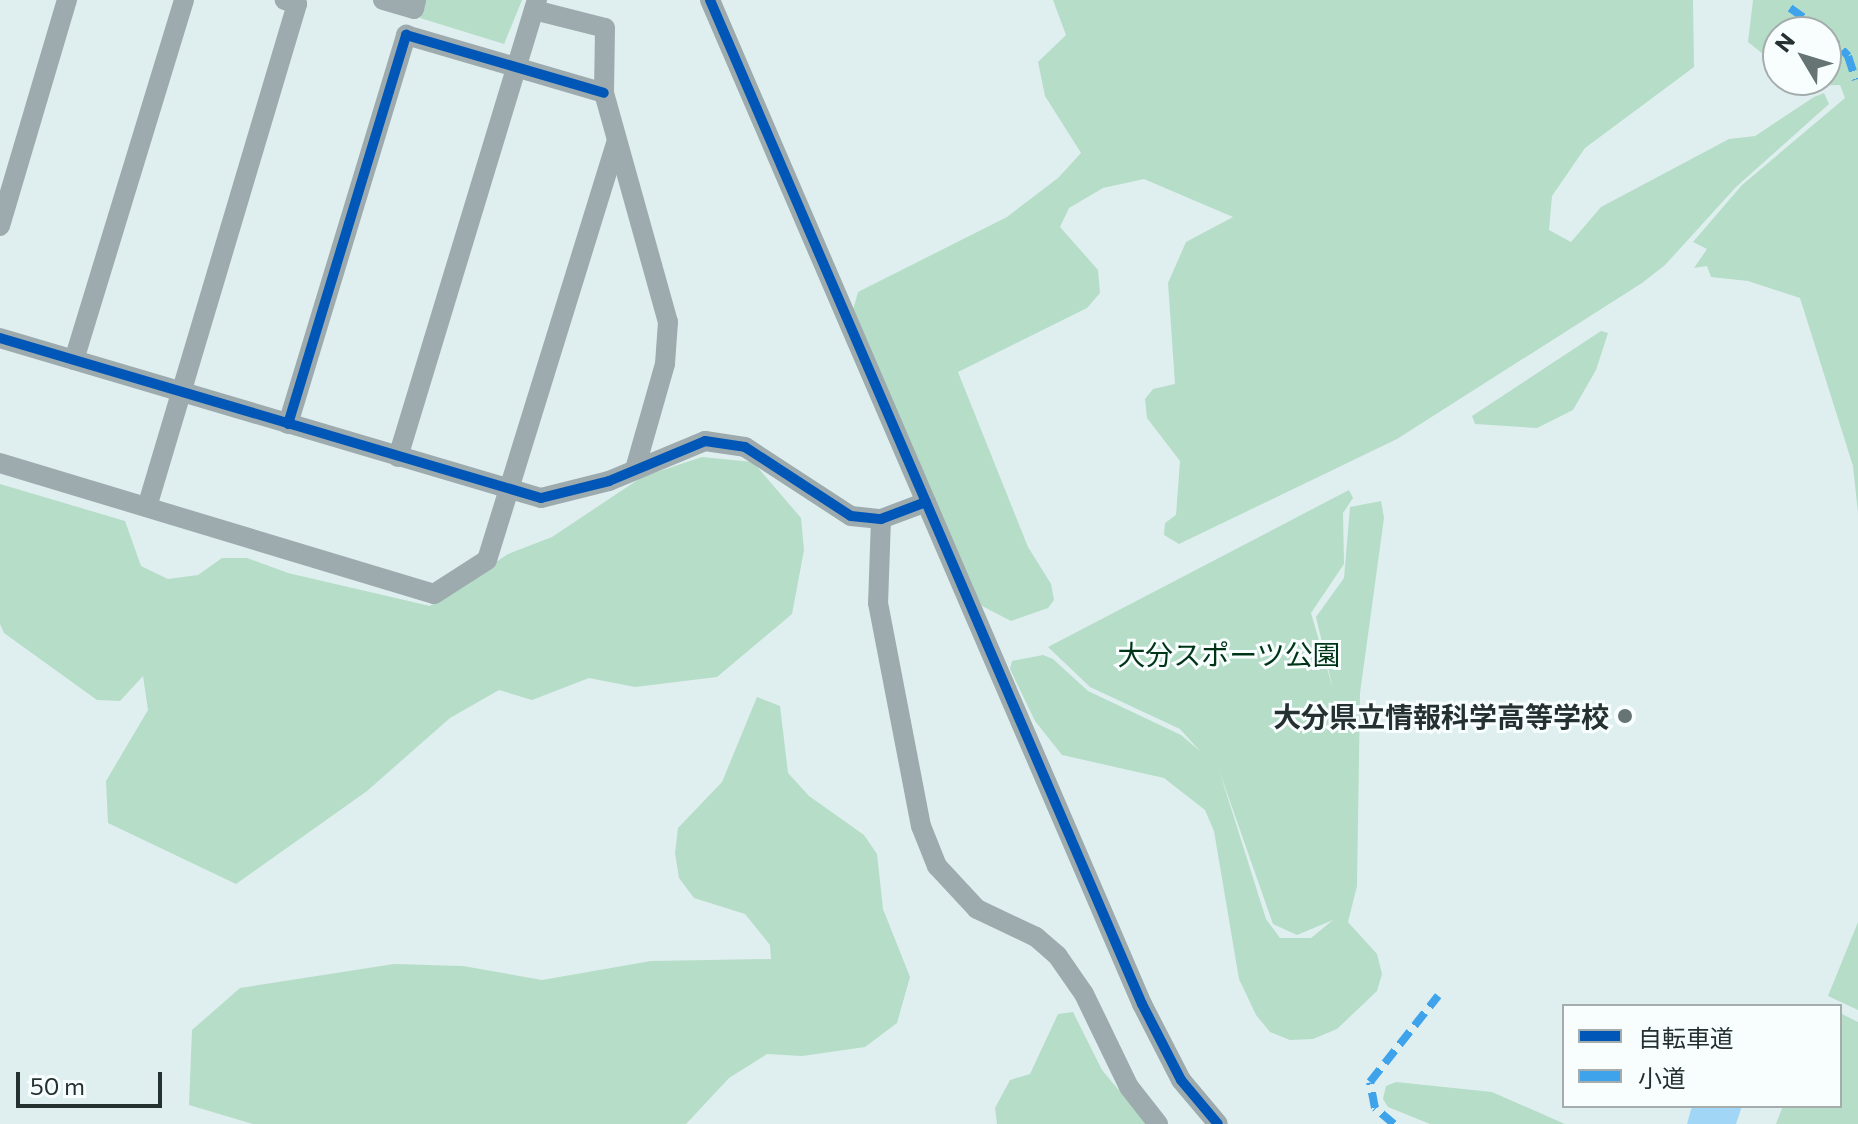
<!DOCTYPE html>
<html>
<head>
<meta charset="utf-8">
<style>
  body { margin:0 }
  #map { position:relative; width:1858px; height:1124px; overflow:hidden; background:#dfefef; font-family:Commissioner,"Noto Sans JP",sans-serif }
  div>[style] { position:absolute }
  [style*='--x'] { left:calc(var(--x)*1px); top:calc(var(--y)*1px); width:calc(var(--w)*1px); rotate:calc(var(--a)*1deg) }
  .green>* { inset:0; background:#b6ddc7 }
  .water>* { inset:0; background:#a2d6f7 }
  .minor>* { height:20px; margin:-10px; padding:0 10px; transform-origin:10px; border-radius:10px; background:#9eabae }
  .quiet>* { height:8px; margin-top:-4px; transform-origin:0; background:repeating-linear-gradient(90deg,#3ea3eb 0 16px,transparent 0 24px) }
  .cycleway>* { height:10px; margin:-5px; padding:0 5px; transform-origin:5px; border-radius:5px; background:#0057b8 }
  .dots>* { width:22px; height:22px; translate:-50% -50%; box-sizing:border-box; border:4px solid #f8fefe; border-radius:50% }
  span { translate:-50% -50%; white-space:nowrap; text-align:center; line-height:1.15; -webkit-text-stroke:6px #f8fefe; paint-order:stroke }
  .park-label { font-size:28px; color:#003417 }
  .poi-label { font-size:28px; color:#253131; font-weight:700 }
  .right { translate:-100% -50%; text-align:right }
  .legend { position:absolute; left:1562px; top:1004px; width:280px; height:104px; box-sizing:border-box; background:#f8fefe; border:2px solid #a4acac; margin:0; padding:10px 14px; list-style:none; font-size:24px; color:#253131 }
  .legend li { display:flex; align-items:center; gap:16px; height:40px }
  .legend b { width:40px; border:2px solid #a4acac }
  .north { position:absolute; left:1762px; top:16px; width:80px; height:80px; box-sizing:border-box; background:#f8fefe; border:2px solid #a4acac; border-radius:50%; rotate:308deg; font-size:22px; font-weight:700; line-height:32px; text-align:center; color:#253131 }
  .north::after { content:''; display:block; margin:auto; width:28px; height:36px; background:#667474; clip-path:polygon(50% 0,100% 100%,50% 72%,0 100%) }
  .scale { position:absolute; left:16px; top:1072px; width:146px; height:36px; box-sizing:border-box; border:4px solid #253131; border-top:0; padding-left:10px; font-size:24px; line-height:28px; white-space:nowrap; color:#253131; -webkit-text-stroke:6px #f8fefe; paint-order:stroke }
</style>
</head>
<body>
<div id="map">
  <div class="green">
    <i style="clip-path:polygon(426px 0,522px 0,504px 44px,420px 18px)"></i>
    <i style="clip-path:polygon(1053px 0,1693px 0,1694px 67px,1585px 148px,1552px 196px,1549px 230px,1571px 242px,1601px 207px,1729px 139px,1755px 136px,1814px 97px,1824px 93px,1829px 104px,1736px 187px,1665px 265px,1642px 283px,1397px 439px,1179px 544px,1164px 535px,1165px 523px,1176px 515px,1180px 461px,1147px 418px,1145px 399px,1153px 389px,1175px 384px,1168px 283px,1186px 242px,1233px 217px,1144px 179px,1103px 188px,1069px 208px,1060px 227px,1098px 270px,1100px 293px,1087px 308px,958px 372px,1028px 547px,1051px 584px,1054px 600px,1048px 608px,1011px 621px,982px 606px,968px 582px,853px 310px,858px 292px,1007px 217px,1058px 178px,1081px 153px,1045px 96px,1038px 62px,1066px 35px)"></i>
    <i style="clip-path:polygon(1753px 0,1858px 0,1858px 513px,1853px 466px,1800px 298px,1748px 281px,1711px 277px,1707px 266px,1694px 268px,1707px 249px,1693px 242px,1742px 185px,1845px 98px,1840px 85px,1804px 86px,1796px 80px,1826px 80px,1826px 32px,1778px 32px,1778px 66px,1748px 42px)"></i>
    <i style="clip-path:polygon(1601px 331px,1608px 333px,1596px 370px,1573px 410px,1537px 428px,1475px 424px,1472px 416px)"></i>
    <i style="clip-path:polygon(702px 457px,753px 462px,801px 518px,804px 550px,792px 614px,717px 677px,635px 687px,589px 678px,532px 700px,499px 690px,450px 718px,367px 791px,236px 884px,108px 823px,106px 781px,148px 710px,143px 676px,120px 701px,97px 700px,4px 633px,0 624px,0 484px,125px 521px,141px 566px,168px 579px,198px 575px,222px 558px,247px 558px,288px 573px,430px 606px,508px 554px,552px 537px,642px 477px)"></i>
    <i style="clip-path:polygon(evenodd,1349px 490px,1353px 498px,1343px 513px,1344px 564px,1311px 613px,1333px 689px,1316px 617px,1344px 578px,1350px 507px,1381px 501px,1384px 518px,1360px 693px,1357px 886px,1348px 922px,1377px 954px,1382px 974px,1377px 991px,1337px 1029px,1313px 1039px,1290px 1040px,1270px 1032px,1256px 1015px,1239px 979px,1214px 831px,1205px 810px,1164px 778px,1062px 755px,1035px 721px,1010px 669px,1012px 661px,1043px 655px,1053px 659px,1088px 691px,1181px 735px,1200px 751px,1180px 729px,1090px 687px,1048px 647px,1349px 490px,1219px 770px,1273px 924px,1297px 935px,1333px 920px,1311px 938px,1280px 938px,1266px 919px,1219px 770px)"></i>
    <i style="clip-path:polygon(757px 697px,780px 706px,788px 773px,809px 796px,864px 835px,877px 854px,883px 909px,910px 977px,897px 1023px,865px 1047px,802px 1056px,767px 1054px,729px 1078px,686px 1124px,253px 1124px,189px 1105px,192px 1030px,240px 988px,394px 964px,463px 966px,542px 980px,651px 961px,771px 959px,770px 945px,745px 914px,694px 898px,679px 878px,675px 853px,678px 828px,722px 782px)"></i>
    <i style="clip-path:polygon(1858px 922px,1858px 1010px,1828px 996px)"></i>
    <i style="clip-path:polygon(1073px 1012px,1102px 1070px,1147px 1124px,997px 1124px,995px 1108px,1010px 1080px,1030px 1074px,1058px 1014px)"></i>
    <i style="clip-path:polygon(1840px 1013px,1858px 1022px,1858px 1124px,1776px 1124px,1783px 1106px,1840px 1106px)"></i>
    <i style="clip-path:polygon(1396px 1082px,1492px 1092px,1565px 1124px,1430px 1124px,1388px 1107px,1383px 1099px,1386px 1086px)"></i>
  </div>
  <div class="water">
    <i style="clip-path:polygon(1692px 1106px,1742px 1106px,1736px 1124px,1687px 1124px)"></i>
  </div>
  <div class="minor">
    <i style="--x:383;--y:0;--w:32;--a:16"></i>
    <i style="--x:414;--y:9;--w:9;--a:-77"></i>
    <i style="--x:710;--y:0;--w:1093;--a:66.72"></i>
    <i style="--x:1142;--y:1004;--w:85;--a:62.8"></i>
    <i style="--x:1181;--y:1080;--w:57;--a:49.9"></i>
    <i style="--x:534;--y:10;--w:73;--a:14.2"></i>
    <i style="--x:605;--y:28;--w:65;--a:90.9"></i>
    <i style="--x:604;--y:93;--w:238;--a:74.4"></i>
    <i style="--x:668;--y:322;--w:42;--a:94.1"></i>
    <i style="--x:665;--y:364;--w:109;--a:105.9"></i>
    <i style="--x:0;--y:226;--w:236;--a:-73.5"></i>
    <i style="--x:0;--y:338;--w:564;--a:16.48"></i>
    <i style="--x:541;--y:498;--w:70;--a:-14"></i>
    <i style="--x:609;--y:481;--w:104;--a:-22.6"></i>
    <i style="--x:705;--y:441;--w:40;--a:8.5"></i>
    <i style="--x:745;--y:447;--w:126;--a:33.1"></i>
    <i style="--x:851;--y:516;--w:30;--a:6"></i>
    <i style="--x:881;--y:519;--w:48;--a:-20.7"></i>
    <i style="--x:74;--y:360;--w:376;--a:-73"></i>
    <i style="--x:288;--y:424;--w:407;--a:-73.1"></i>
    <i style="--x:406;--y:35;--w:206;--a:16.3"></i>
    <i style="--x:398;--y:457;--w:478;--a:-73.1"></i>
    <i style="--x:0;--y:463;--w:453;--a:16.8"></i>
    <i style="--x:434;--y:594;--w:63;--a:-32.7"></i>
    <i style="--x:487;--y:560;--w:439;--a:-72.8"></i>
    <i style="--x:147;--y:507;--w:525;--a:-73.39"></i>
    <i style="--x:297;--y:4;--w:13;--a:-162"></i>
    <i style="--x:881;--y:519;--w:84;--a:92"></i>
    <i style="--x:878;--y:603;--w:227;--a:79.1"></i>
    <i style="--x:921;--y:826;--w:43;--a:68.2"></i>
    <i style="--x:937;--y:866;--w:59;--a:47.1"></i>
    <i style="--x:977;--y:909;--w:65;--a:25.4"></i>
    <i style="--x:1036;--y:937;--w:28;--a:41"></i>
    <i style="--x:1057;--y:955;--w:47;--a:55.3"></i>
    <i style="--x:1084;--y:994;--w:103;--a:64.2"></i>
    <i style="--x:1129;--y:1087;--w:47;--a:51.9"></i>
  </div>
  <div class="quiet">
    <i style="--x:1790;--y:8;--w:42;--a:35.2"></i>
    <i style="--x:1826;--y:33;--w:32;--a:46"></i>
    <i style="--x:1848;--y:56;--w:25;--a:72"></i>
    <i style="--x:1394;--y:1124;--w:25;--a:-140"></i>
    <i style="--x:1375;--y:1108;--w:26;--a:-101"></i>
    <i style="--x:1370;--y:1082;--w:110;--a:-51.7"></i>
  </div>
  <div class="cycleway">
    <i style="--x:710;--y:0;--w:1093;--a:66.72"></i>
    <i style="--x:1142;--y:1004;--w:85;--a:62.8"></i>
    <i style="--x:1181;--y:1080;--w:57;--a:49.9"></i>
    <i style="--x:0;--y:338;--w:564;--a:16.48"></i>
    <i style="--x:541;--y:498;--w:70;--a:-14"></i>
    <i style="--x:609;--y:481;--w:104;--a:-22.6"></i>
    <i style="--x:705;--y:441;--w:40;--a:8.5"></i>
    <i style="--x:745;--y:447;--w:126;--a:33.1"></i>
    <i style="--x:851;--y:516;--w:30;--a:6"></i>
    <i style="--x:881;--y:519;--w:48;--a:-20.7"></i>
    <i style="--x:288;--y:424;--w:407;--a:-73.1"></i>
    <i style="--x:406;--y:35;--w:206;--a:16.3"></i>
  </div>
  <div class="dots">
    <i style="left:1625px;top:716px;background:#667474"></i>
  </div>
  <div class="park-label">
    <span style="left:1229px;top:654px">大分スポーツ公園</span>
  </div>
  <div class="poi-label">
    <span class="right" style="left:1609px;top:716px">大分県立情報科学高等学校</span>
  </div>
  <ul class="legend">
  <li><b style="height:10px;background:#0057b8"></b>自転車道</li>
  <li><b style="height:10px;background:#3ea3eb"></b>小道</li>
  </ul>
  <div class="north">N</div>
  <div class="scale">50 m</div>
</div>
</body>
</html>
